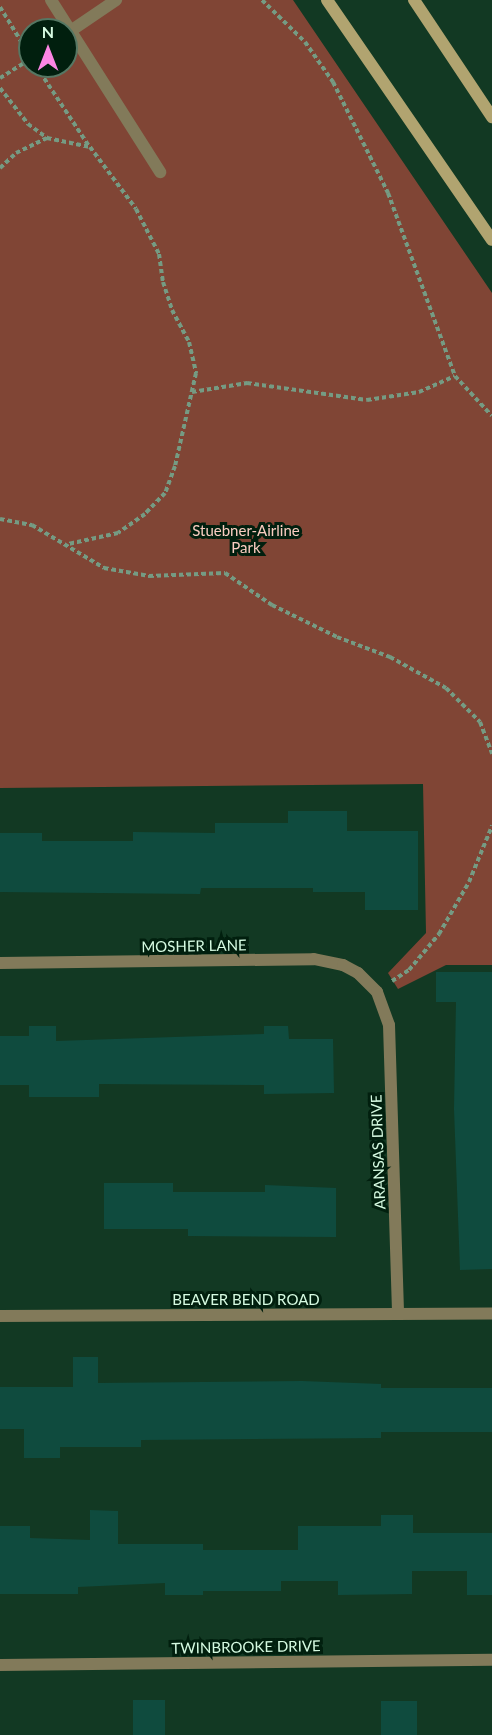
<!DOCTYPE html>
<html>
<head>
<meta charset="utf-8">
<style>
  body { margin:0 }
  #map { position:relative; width:492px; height:1735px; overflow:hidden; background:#123923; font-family:Lato,sans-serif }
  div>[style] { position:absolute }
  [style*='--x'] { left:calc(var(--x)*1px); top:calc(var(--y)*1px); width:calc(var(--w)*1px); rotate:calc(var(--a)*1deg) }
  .green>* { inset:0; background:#804535 }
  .building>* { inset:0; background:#0f4b3e }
  .path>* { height:4px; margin-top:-2px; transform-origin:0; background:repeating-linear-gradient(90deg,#759b83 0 4.5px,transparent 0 7.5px) }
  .lane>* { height:12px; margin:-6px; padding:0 6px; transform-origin:6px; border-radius:6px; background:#827a5a }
  .street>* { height:12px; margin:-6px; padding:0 6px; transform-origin:6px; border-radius:6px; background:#827a5a }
  .secondary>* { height:12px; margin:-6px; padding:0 6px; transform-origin:6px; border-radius:6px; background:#b1a470 }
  span { translate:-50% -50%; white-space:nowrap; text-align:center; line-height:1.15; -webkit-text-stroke:6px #011f0e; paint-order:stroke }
  .park-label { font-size:15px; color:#facdc1 }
  .street-label { font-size:15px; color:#d6fbe2 }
  .north { position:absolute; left:18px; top:18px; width:60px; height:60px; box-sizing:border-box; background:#011f0e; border:2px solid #567763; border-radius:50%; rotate:0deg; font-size:16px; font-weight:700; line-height:24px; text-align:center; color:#d6fbe2 }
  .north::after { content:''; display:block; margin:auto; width:21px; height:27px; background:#fc86e4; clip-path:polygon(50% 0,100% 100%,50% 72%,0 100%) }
</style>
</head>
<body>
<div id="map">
  <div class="green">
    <i style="clip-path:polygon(evenodd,0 0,293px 0,492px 293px,492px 965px,446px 965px,398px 989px,388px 973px,426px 933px,423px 784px,0 788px,0 0,30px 30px,66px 30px,66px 66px,30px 66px,30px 30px)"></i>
  </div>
  <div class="building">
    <i style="clip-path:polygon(288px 811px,347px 811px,347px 831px,418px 831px,418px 910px,365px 910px,365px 892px,313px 892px,313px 888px,201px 888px,200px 894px,0 892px,0 833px,42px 833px,42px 841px,133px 841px,133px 832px,215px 833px,215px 823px,288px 823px)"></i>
    <i style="clip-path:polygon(436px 972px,492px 972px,492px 1269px,460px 1270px,454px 1109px,456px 1002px,436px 1002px)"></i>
    <i style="clip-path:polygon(29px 1026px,56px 1026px,56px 1041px,264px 1034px,264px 1026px,288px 1026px,289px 1039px,333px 1039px,334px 1093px,264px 1094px,264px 1085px,99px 1084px,99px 1097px,29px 1097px,29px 1085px,0 1085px,0 1036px,29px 1036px)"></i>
    <i style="clip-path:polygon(104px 1183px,173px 1183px,173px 1192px,265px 1192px,265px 1185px,336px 1188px,336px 1237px,188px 1236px,188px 1229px,104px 1229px)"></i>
    <i style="clip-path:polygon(73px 1357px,98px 1357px,98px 1383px,302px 1381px,381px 1384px,381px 1388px,492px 1388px,492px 1432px,381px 1432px,381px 1438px,141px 1440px,141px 1447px,60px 1447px,60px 1458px,24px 1458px,24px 1429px,0 1429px,0 1387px,73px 1387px)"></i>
    <i style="clip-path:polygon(90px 1510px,118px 1511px,118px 1544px,203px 1544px,203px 1550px,298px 1550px,298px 1526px,381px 1526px,381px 1515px,413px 1515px,413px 1533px,492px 1533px,492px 1595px,467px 1595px,467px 1571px,412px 1571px,412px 1594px,338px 1595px,338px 1581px,281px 1581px,281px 1591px,203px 1591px,203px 1595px,165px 1595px,165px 1583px,78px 1587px,78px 1594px,0 1594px,0 1526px,30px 1526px,30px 1538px,90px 1540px)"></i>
    <i style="clip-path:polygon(133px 1700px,165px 1700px,165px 1735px,133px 1735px)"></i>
    <i style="clip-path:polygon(381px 1701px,417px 1701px,417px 1735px,381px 1735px)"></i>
  </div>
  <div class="path">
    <i style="--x:262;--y:0;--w:60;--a:44.3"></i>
    <i style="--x:305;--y:42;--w:49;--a:55"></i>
    <i style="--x:333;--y:82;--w:124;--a:63.6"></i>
    <i style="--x:388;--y:193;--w:195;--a:69.9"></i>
    <i style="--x:455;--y:376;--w:54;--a:47.2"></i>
    <i style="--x:0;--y:7;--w:57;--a:58.5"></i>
    <i style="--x:36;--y:66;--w:96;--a:56.5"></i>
    <i style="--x:0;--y:78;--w:36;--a:-32"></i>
    <i style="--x:0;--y:88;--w:46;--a:52.1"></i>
    <i style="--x:28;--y:124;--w:24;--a:36"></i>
    <i style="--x:47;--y:138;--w:44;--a:11.8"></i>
    <i style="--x:90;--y:147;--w:77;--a:53.4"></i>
    <i style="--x:136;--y:209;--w:51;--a:62.9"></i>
    <i style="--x:159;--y:254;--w:28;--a:82"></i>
    <i style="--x:163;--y:282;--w:29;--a:72"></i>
    <i style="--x:172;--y:310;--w:36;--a:62"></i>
    <i style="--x:189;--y:342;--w:32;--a:77"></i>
    <i style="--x:196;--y:373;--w:95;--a:102.7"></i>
    <i style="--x:175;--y:466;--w:29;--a:110"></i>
    <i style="--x:165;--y:493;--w:29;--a:134"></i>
    <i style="--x:145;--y:514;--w:33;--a:145"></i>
    <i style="--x:118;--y:533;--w:51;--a:167.6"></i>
    <i style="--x:0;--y:168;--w:22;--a:-43"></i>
    <i style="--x:16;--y:153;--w:34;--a:-26"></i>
    <i style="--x:192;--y:392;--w:56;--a:-9.3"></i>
    <i style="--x:247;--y:383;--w:121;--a:8.1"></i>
    <i style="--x:367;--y:400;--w:53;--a:-8.7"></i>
    <i style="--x:419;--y:392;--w:39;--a:-24"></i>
    <i style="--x:0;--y:519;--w:33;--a:11"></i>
    <i style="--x:32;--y:525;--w:84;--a:30.8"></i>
    <i style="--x:104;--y:568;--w:46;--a:10.1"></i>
    <i style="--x:149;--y:576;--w:76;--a:-2.3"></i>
    <i style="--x:225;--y:573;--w:57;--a:34.2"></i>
    <i style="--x:272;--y:605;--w:72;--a:26.2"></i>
    <i style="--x:337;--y:637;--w:57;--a:20.7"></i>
    <i style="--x:390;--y:657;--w:64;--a:29"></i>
    <i style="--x:446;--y:688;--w:48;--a:45"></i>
    <i style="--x:480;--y:722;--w:34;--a:69"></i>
    <i style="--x:392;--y:981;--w:20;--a:-33"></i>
    <i style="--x:409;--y:970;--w:47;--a:-50.2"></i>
    <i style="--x:439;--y:934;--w:60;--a:-60"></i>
    <i style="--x:469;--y:882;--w:61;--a:-67.7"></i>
  </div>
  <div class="lane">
    <i style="--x:51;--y:0;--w:204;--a:57.6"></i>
    <i style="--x:69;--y:32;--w:57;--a:-34.2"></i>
  </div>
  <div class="street">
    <i style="--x:0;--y:963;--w:314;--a:-0.7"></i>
    <i style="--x:314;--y:959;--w:30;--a:12"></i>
    <i style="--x:343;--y:965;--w:17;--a:28"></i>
    <i style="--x:358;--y:973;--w:27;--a:45"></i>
    <i style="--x:377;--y:992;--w:35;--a:70"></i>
    <i style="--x:389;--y:1025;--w:289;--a:88.2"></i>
    <i style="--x:0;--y:1316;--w:492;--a:-0.3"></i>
    <i style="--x:0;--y:1665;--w:492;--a:-0.6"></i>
  </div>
  <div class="secondary">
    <i style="--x:327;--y:0;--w:291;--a:55.5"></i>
    <i style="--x:414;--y:0;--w:141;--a:56.3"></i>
  </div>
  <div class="park-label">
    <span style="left:246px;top:539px">Stuebner-Airline<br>Park</span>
  </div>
  <div class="street-label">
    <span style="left:194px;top:946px;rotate:-1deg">MOSHER LANE</span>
    <span style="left:378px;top:1152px;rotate:-92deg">ARANSAS DRIVE</span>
    <span style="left:246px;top:1300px">BEAVER BEND ROAD</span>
    <span style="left:246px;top:1647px;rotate:-1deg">TWINBROOKE DRIVE</span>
  </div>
  <div class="north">N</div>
</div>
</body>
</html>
